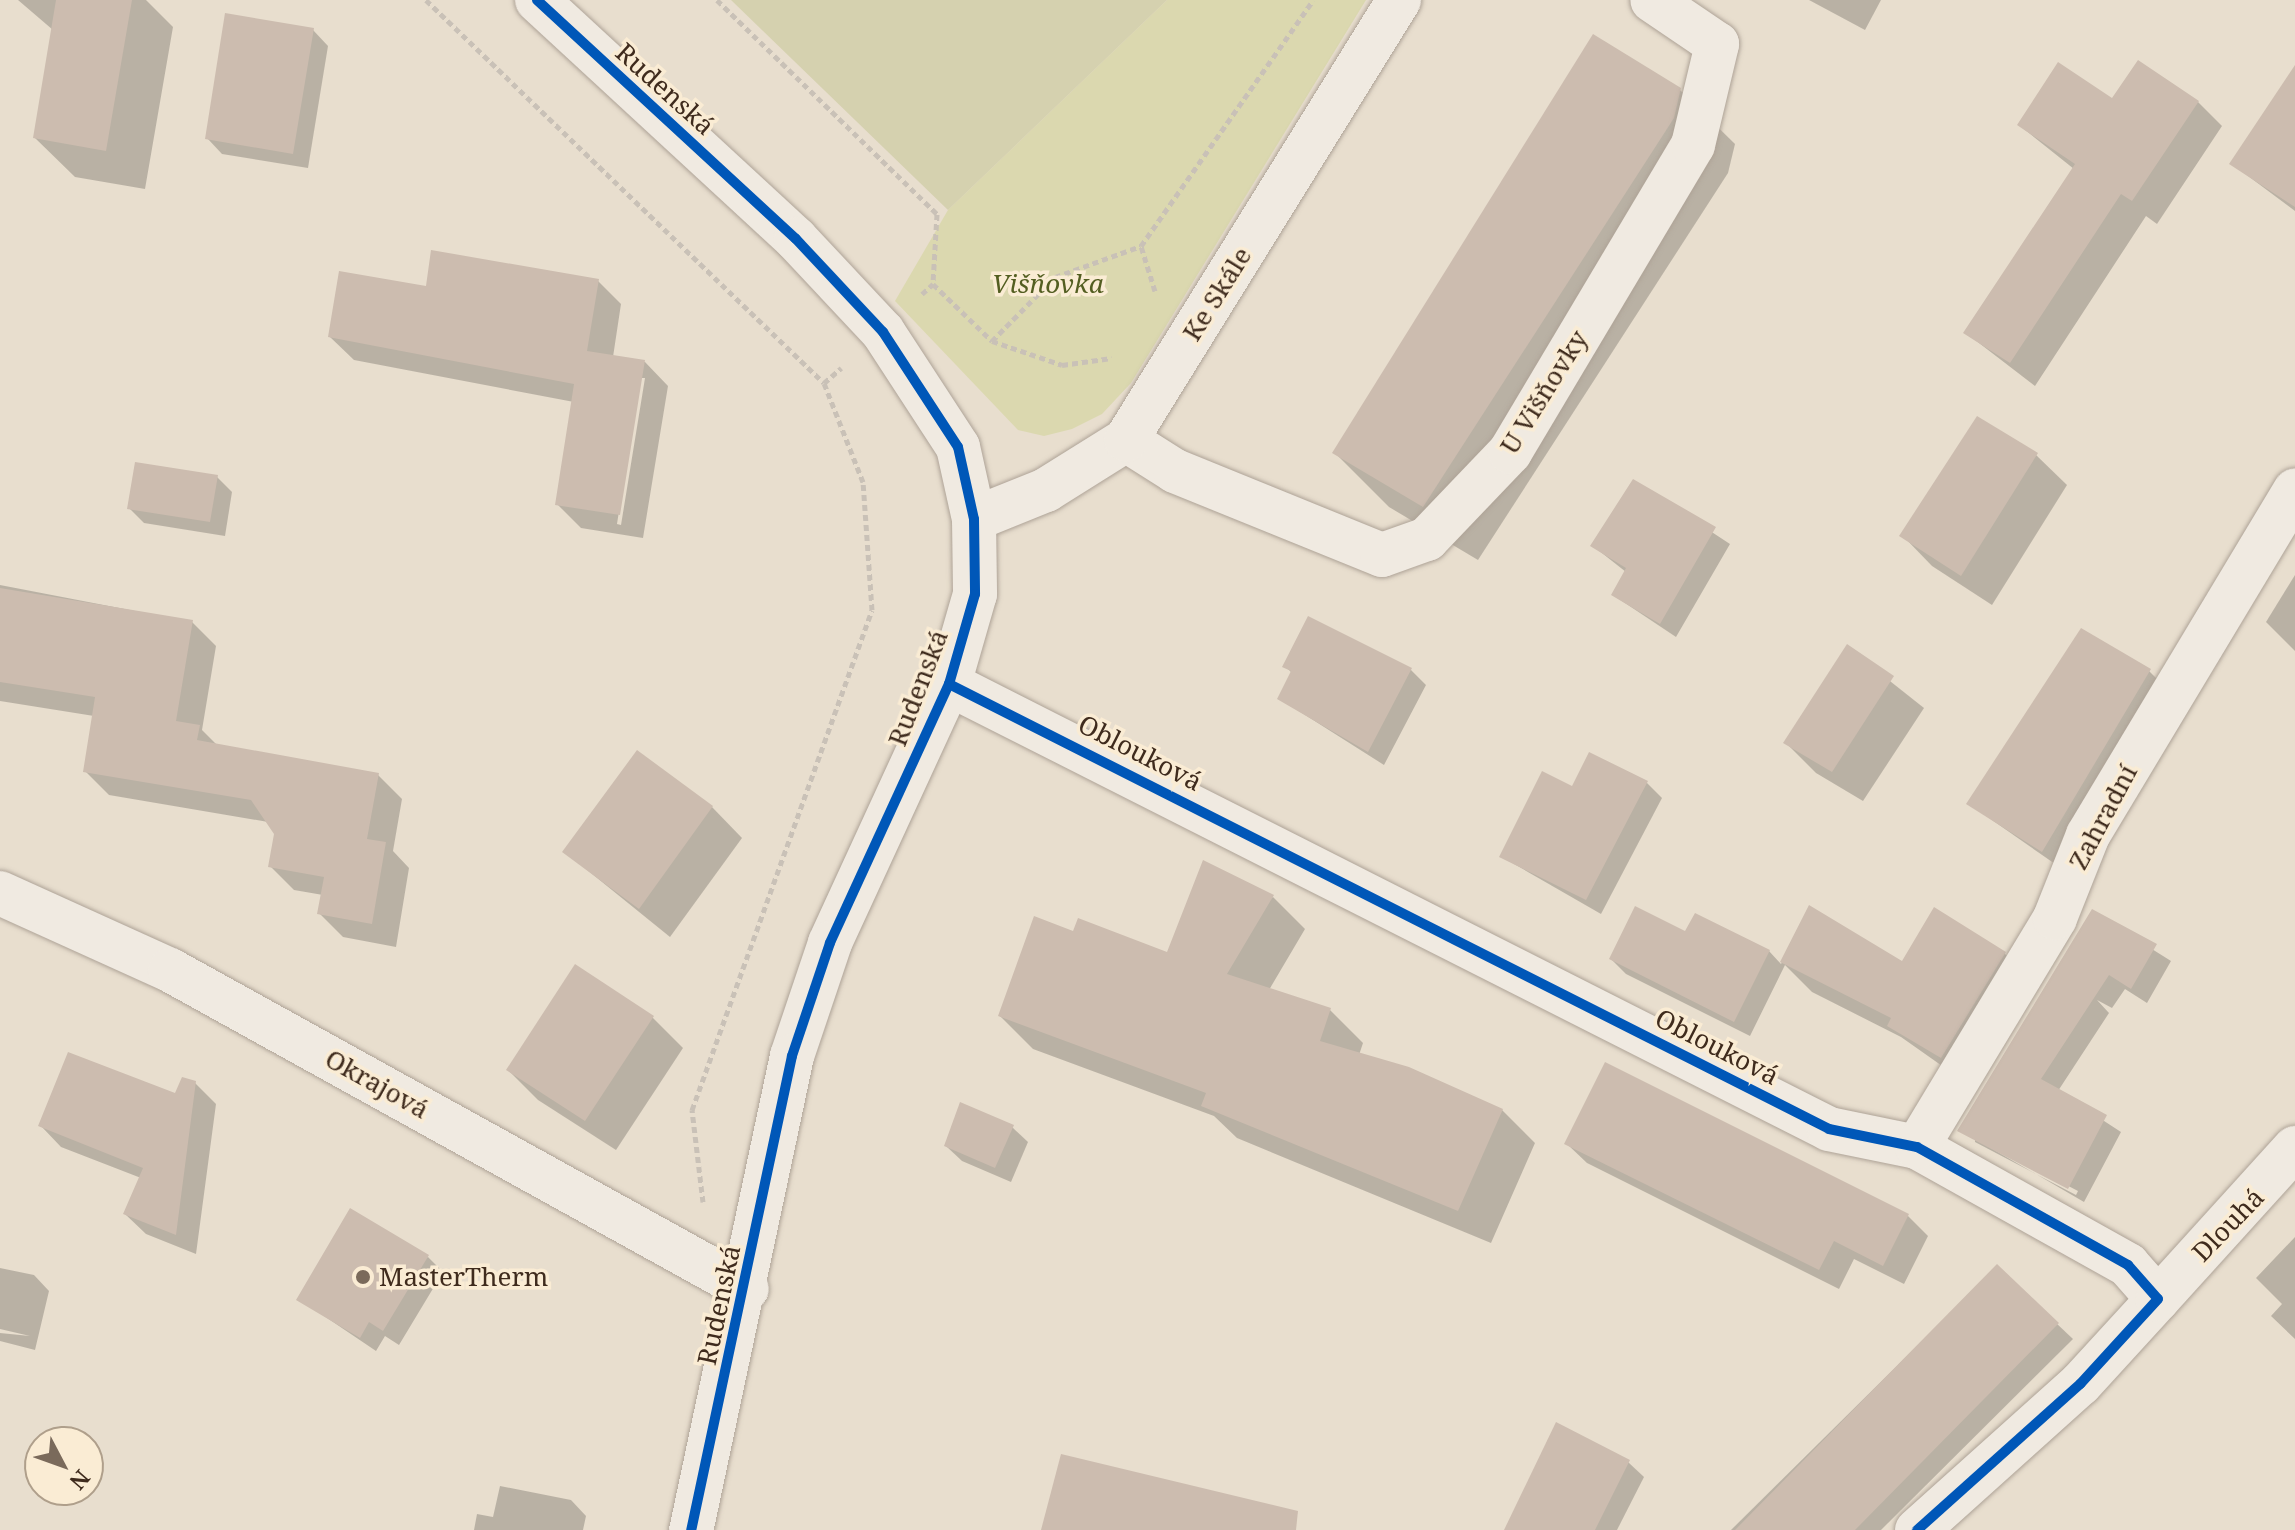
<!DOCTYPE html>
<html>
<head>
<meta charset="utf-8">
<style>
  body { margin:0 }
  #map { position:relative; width:2295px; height:1530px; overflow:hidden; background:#e8dece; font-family:"Noto Serif",serif }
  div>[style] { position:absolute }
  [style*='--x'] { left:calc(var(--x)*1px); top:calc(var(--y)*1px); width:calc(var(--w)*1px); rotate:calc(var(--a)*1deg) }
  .green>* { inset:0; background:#dbd8af }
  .cemetery>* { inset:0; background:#d5d1af }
  .shadow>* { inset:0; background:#0003 }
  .building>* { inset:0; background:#ccbcaf }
  .path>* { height:5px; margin-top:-2.5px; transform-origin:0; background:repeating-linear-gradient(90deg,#c9c1b7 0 6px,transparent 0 10px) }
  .roads { filter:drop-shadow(0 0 2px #aea397) drop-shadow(0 0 2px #aea397) }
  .minor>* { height:44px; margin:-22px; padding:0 22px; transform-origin:22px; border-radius:22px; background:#f0eae1 }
  .cycleway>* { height:10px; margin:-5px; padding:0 5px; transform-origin:5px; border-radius:5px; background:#0057b8 }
  .dots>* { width:22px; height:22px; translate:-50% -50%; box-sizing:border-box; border:4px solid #faecd4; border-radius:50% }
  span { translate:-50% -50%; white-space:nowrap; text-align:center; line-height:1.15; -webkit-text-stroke:7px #faecd4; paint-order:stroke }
  .street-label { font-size:26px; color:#3f2b1d }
  .park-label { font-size:26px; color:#535e21; font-style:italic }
  .poi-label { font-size:26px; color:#3f2b1d }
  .left { translate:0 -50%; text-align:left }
  .north { position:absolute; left:24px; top:1426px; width:80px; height:80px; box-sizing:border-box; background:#faecd4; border:2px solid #af9f8b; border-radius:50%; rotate:131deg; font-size:22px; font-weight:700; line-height:32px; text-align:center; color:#3f2b1d }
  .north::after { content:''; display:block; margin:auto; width:28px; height:36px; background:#7a6a5b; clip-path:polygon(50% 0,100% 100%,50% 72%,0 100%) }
</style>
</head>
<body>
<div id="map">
  <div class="green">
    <i style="clip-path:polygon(1167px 0,1366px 0,1131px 383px,1102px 414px,1072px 429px,1044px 436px,1018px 430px,895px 301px,948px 210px)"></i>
  </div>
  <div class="cemetery">
    <i style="clip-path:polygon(731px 0,1167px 0,948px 210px)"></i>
  </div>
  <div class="shadow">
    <i style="clip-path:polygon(18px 0,146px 0,173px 27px,145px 189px,75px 177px,35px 138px,53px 30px)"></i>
    <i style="clip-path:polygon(1809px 0,1881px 0,1865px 30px)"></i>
    <i style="clip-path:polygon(313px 30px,328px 46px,308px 168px,222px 154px,207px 138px)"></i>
    <i style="clip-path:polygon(1680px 90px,1735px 144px,1728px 173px,1478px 560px,1389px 507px,1334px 452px)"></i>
    <i style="clip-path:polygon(2113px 101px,2198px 102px,2222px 126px,2157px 224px,2146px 216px,2035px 386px,1966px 333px,2074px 169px,2019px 125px)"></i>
    <i style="clip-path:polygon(2295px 111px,2295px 211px,2232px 164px)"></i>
    <i style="clip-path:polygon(evenodd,598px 281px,621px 304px,613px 357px,645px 362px,668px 386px,643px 538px,581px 528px,557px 504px,574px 402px,354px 360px,330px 337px,427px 288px,598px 281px,640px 378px,645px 378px,621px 525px,617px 524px,640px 378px)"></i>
    <i style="clip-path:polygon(2036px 455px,2067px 485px,1992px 605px,1932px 566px,1902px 535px)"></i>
    <i style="clip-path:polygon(217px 477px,232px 492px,225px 536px,144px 523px,129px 508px)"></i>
    <i style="clip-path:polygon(1634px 481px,1730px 544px,1676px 637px,1613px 595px,1626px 572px,1593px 546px)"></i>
    <i style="clip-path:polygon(2295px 575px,2295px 651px,2266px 622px)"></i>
    <i style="clip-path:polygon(0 585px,192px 622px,216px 646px,202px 730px,218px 746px,378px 775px,402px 799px,393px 851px,409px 868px,396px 947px,343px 937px,319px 913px,323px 895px,294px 890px,270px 866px,276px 834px,268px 822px,109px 795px,85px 771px,94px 716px,0 701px)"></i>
    <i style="clip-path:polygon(1847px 647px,1924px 708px,1863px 801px,1816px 773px,1786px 743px)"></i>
    <i style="clip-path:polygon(1285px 666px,1411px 670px,1426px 685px,1384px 765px,1280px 699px,1292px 673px)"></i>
    <i style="clip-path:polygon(2149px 671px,2164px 686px,2058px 866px,1969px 804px)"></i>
    <i style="clip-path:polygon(1647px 783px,1662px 798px,1601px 914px,1502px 857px,1573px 788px)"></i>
    <i style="clip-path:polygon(712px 807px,742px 838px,670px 937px,565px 852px)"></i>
    <i style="clip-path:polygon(1273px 897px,1305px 929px,1269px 990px,1330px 1010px,1363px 1043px,1359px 1055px,1502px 1110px,1535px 1143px,1491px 1243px,1237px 1138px,1214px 1116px,1033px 1049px,1000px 1016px,1074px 933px,1168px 954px)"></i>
    <i style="clip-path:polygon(1810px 908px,1903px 964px,2004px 953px,2035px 984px,1972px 1087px,1901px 1037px,1812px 992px,1785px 965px,1750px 1036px,1626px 974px,1611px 959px,1686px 933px,1769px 951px,1781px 964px)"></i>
    <i style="clip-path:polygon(evenodd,2093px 912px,2171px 961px,2147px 1003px,2125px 989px,2112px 1008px,2097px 1000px,2109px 1013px,2058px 1091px,2121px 1132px,2084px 1202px,1960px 1130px,2093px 912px,1975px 1138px,2078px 1191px,2076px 1195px,1975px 1142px,1975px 1138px)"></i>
    <i style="clip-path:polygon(652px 1017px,683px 1048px,616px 1150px,538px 1100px,508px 1070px)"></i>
    <i style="clip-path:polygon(195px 1083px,216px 1104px,196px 1254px,146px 1234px,125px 1214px,141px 1178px,61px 1147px,41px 1126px,176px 1096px)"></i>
    <i style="clip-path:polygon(1012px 1127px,1028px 1142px,1011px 1182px,962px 1161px,946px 1146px)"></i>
    <i style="clip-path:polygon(1567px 1144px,1908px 1216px,1928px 1236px,1904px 1284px,1854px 1259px,1839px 1289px,1587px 1163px)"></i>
    <i style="clip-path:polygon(2295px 1237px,2295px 1339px,2271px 1316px,2282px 1304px,2256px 1278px)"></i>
    <i style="clip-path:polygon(428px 1257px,443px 1272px,399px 1345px,385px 1336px,376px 1351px,299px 1299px)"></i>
    <i style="clip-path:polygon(1997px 1267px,2073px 1339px,1881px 1530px,1731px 1530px)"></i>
    <i style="clip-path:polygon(0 1268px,34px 1275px,49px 1291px,35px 1350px,0 1341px,0 1333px,30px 1336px,0 1329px)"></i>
    <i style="clip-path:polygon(1628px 1462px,1644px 1477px,1617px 1530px,1509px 1530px)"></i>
    <i style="clip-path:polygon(500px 1486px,571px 1500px,586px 1516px,583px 1530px,474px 1530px,477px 1514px,493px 1517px)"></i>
  </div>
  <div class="building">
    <i style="clip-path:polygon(56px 0,132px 0,106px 151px,33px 138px)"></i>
    <i style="clip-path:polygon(225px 13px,314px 28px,293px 154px,205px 139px)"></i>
    <i style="clip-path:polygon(1593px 34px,1681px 88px,1674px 118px,1423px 507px,1332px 453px)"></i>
    <i style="clip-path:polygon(2138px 60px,2199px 101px,2132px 201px,2121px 194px,2010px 363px,1963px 333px,2075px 164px,2017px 125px,2058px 62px,2112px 98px)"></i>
    <i style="clip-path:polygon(2295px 65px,2295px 207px,2229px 164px)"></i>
    <i style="clip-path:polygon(431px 250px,599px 279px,587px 351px,645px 360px,620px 515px,555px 505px,574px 384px,328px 337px,339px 271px,426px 286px)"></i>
    <i style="clip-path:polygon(1977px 416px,2038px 453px,1961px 576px,1899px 536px)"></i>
    <i style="clip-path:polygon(135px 462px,218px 475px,210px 522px,127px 509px)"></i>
    <i style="clip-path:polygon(1633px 479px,1716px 527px,1660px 624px,1611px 595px,1626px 568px,1590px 546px)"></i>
    <i style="clip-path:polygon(0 588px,193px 620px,176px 721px,200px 725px,197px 740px,379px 773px,367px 839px,386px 842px,372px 924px,317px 914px,324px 877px,268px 867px,274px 834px,251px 800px,83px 772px,95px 697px,0 682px)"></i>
    <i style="clip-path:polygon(1308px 616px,1412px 668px,1368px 752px,1277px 699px,1291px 671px,1282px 667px)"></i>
    <i style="clip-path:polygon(2081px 628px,2151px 669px,2042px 852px,1966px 804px)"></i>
    <i style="clip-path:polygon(1847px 644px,1894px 676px,1832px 772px,1783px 743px)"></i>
    <i style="clip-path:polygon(637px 750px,713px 806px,639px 909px,562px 852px)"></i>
    <i style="clip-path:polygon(1589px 752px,1648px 781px,1586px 900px,1499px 857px,1542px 771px,1572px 786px)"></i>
    <i style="clip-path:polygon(1203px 860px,1274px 895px,1227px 974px,1331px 1008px,1320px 1041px,1409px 1067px,1503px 1109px,1458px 1211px,1201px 1106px,1206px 1093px,998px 1016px,1034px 916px,1073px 931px,1078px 918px,1167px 952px)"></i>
    <i style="clip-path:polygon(1809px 905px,1902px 961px,1934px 907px,2006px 952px,1941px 1058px,1887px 1026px,1891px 1018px,1780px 962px)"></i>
    <i style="clip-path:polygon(1635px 906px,1685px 931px,1695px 913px,1770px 950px,1734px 1022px,1609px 959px)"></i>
    <i style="clip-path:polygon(2092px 909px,2157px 944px,2131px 989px,2109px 975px,2041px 1079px,2107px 1115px,2068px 1189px,1957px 1131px)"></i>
    <i style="clip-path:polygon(575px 964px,654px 1016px,585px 1121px,506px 1070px)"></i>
    <i style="clip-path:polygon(68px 1052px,175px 1093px,182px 1077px,196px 1081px,176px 1235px,123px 1214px,143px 1168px,38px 1126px)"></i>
    <i style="clip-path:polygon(1605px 1062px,1909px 1214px,1883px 1266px,1834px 1241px,1819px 1270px,1564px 1144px)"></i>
    <i style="clip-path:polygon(960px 1102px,1014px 1125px,995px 1168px,944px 1146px)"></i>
    <i style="clip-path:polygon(350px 1208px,429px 1255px,383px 1331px,369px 1322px,360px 1338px,296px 1300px)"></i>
    <i style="clip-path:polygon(1997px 1264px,2059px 1323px,1855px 1530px,1735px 1530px)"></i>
    <i style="clip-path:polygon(1556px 1422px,1630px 1460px,1595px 1530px,1504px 1530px)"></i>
    <i style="clip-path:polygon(1061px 1454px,1298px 1511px,1296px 1530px,1041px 1530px)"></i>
  </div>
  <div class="path">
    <i style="--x:426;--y:0;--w:552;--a:43.9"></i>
    <i style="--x:717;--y:0;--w:307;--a:44.2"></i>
    <i style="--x:937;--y:214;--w:70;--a:93.3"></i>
    <i style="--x:1155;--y:291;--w:47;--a:-107.3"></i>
    <i style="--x:1141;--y:246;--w:300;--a:-55"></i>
    <i style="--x:922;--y:294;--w:15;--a:-42"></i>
    <i style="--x:933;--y:284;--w:82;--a:44"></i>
    <i style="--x:992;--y:341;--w:74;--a:18.9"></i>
    <i style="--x:1062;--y:365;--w:50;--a:-8"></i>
    <i style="--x:992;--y:341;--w:90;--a:-45.5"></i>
    <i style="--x:1055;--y:277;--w:91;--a:-19.8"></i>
    <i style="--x:703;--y:1202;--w:93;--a:-96.8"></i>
    <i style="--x:692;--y:1110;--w:531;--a:-70.2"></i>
    <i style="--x:872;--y:610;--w:128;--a:-94"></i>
    <i style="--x:863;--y:482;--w:106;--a:-111.5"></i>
    <i style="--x:824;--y:383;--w:23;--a:-41"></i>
  </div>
  <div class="roads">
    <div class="minor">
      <i style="--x:537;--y:0;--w:352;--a:42.7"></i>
      <i style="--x:796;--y:239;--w:127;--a:46.9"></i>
      <i style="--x:883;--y:332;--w:137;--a:56.9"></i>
      <i style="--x:958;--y:447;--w:74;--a:77.5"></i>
      <i style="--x:974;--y:519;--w:75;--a:89.2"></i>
      <i style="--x:975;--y:594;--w:94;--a:106.1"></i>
      <i style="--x:949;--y:684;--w:285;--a:114.7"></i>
      <i style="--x:830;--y:943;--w:119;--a:108.6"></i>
      <i style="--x:792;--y:1056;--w:485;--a:102"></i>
      <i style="--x:1126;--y:440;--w:58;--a:32.3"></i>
      <i style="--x:1175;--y:471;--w:223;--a:22.1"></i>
      <i style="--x:1382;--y:555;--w:48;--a:-19.6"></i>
      <i style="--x:1427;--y:539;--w:120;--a:-46.3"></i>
      <i style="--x:1510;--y:452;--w:357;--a:-59.2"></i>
      <i style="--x:1693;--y:145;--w:104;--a:-76.6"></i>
      <i style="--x:1717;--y:44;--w:78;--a:-145.9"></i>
      <i style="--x:974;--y:519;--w:78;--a:-21.9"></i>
      <i style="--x:1046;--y:490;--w:94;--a:-32"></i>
      <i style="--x:1126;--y:440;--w:518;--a:-58.18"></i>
      <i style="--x:949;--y:684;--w:986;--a:26.82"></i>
      <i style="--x:1829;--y:1129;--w:90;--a:11.6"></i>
      <i style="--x:1917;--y:1147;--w:242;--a:29.2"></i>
      <i style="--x:2128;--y:1265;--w:45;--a:48.6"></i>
      <i style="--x:2158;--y:1299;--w:115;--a:132.5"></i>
      <i style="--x:2080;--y:1384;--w:219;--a:138.1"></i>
      <i style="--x:0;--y:893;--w:187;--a:24.4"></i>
      <i style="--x:170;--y:970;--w:659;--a:28.94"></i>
      <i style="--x:1917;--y:1147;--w:267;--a:-58.9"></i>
      <i style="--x:2055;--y:918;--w:89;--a:-68.3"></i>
      <i style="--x:2088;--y:835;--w:402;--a:-59"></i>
      <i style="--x:2158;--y:1299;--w:204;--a:-47.8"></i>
    </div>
  </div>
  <div class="cycleway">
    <i style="--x:537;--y:0;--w:352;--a:42.7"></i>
    <i style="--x:796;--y:239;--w:127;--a:46.9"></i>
    <i style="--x:883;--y:332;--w:137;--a:56.9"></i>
    <i style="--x:958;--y:447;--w:74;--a:77.5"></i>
    <i style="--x:974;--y:519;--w:75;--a:89.2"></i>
    <i style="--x:975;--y:594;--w:94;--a:106.1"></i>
    <i style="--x:949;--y:684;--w:285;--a:114.7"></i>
    <i style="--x:830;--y:943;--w:119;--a:108.6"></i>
    <i style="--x:792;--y:1056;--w:485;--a:102"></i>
    <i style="--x:949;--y:684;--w:986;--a:26.82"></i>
    <i style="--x:1829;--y:1129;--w:90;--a:11.6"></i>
    <i style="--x:1917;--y:1147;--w:242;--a:29.2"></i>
    <i style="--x:2128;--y:1265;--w:45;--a:48.6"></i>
    <i style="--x:2158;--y:1299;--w:115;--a:132.5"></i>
    <i style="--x:2080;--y:1384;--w:219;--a:138.1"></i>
  </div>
  <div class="dots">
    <i style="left:363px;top:1277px;background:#7a6a5b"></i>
  </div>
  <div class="street-label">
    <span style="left:665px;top:89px;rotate:42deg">Rudenská</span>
    <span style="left:1217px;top:294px;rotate:-58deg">Ke Skále</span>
    <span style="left:1544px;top:392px;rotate:-58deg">U Višňovky</span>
    <span style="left:918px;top:688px;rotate:-69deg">Rudenská</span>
    <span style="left:1140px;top:753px;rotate:27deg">Oblouková</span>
    <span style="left:2103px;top:817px;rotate:-62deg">Zahradní</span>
    <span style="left:1717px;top:1047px;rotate:27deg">Oblouková</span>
    <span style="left:377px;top:1084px;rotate:29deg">Okrajová</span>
    <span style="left:2228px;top:1225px;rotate:-46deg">Dlouhá</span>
    <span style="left:719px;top:1305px;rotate:-78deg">Rudenská</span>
  </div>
  <div class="park-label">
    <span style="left:1048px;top:284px">Višňovka</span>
  </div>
  <div class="poi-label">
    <span class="left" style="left:379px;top:1277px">MasterTherm</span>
  </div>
  <div class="north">N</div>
</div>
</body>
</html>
